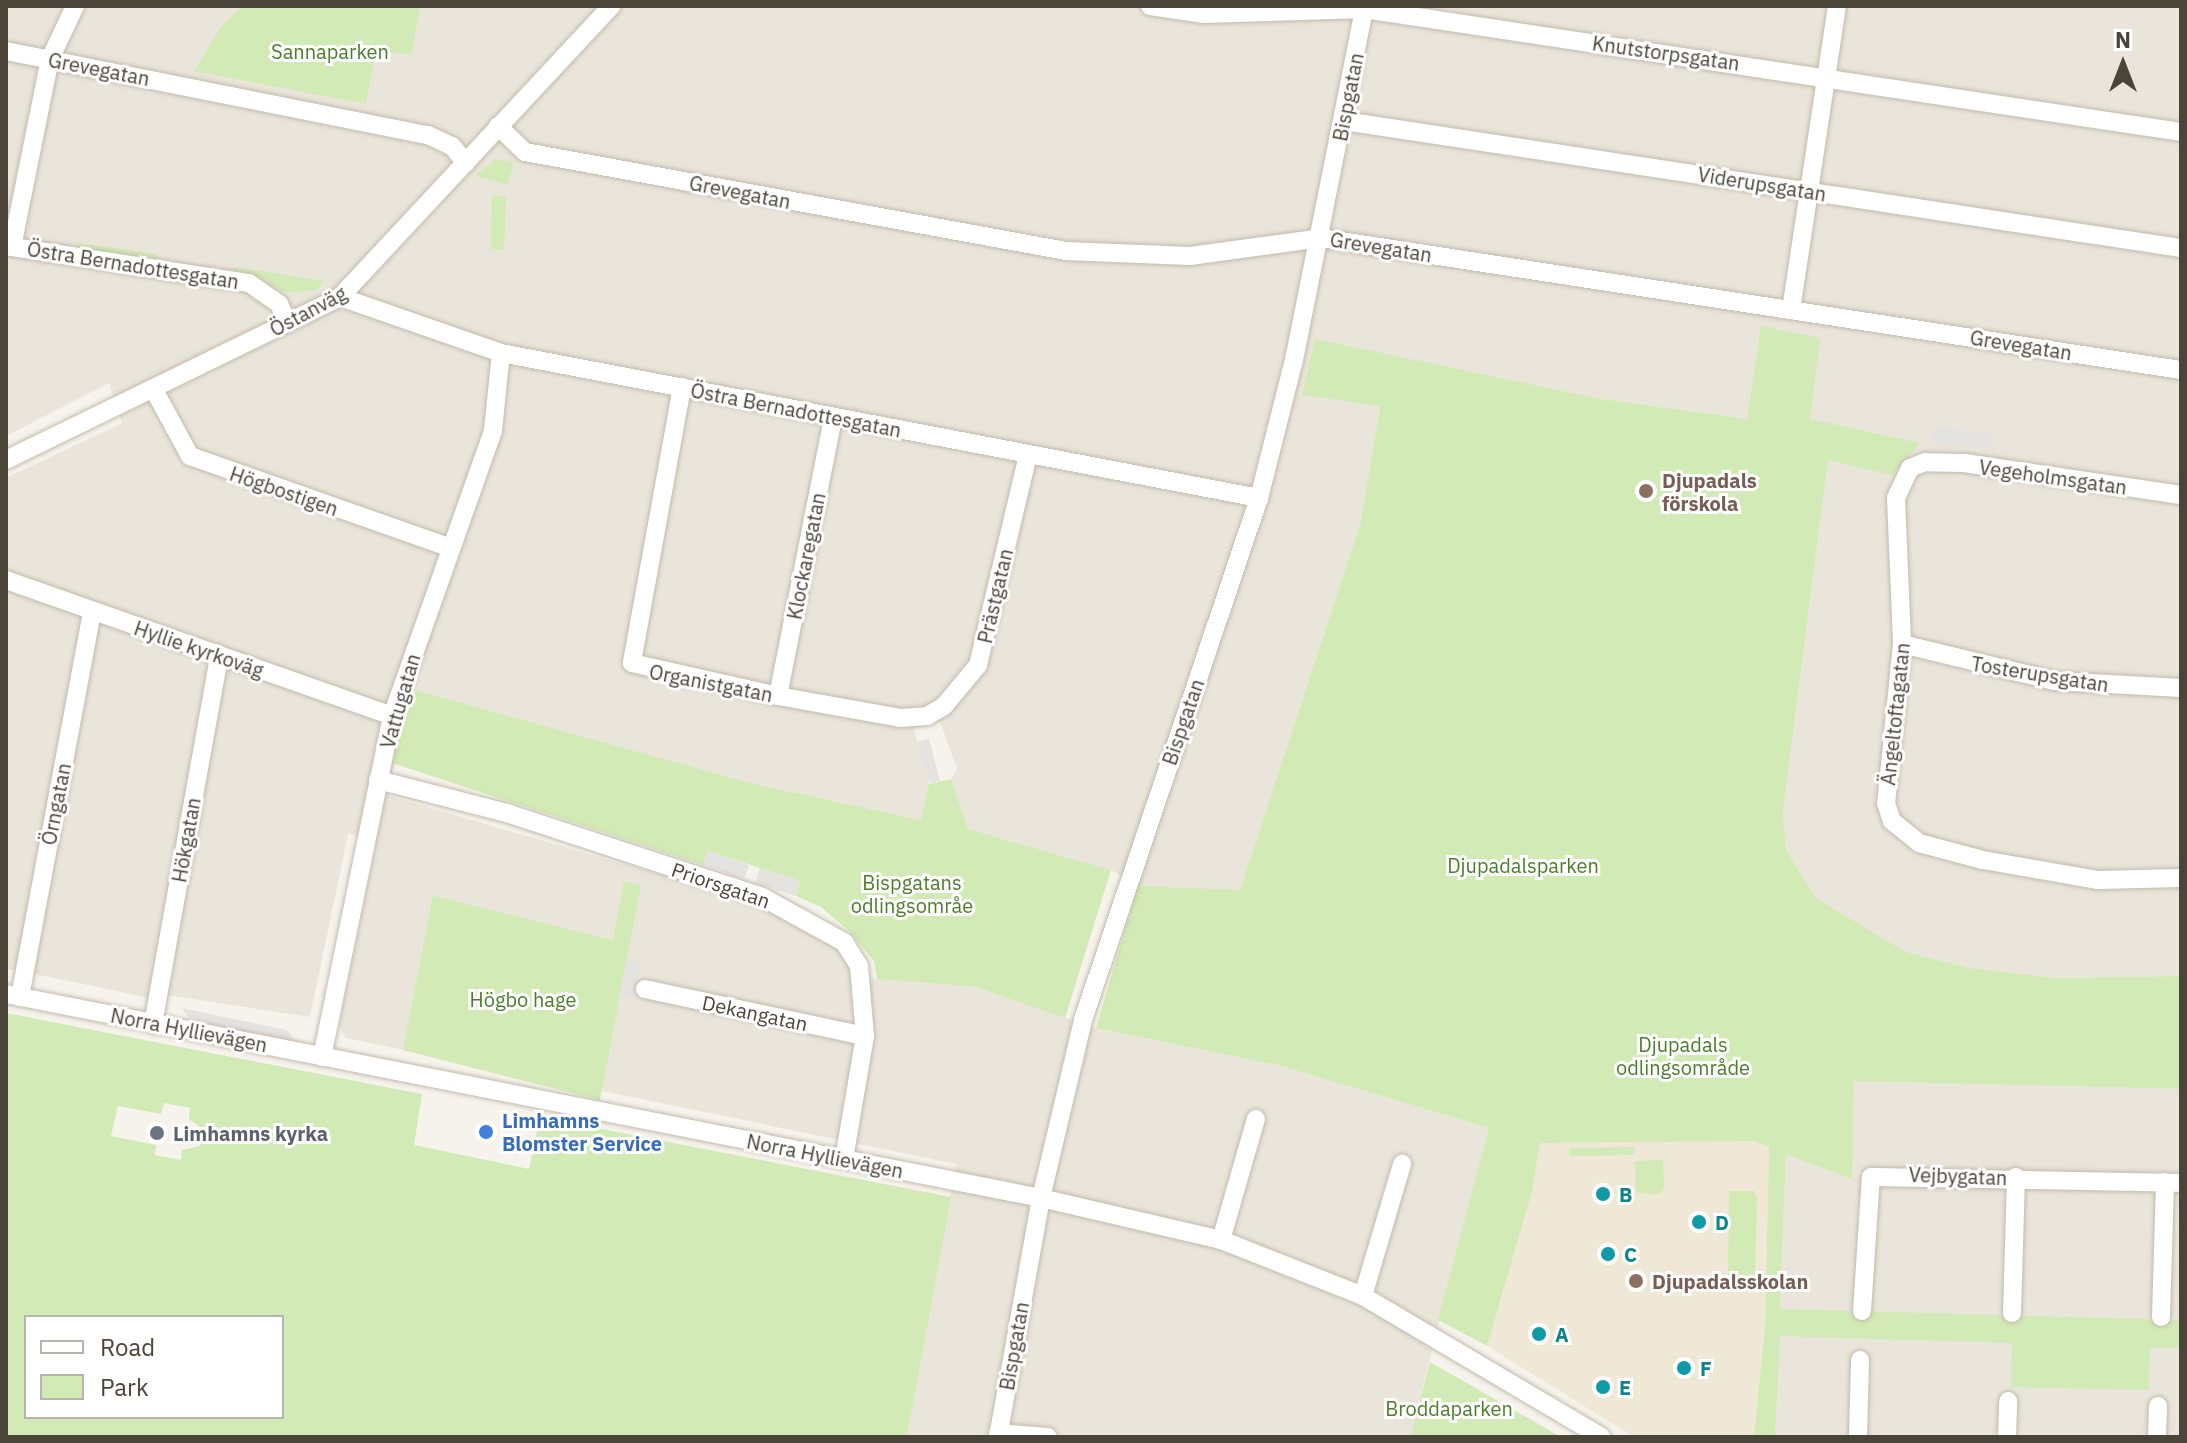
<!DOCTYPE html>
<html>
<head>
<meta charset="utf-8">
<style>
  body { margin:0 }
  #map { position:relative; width:2187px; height:1443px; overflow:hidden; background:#f6f3ec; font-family:"IBM Plex Sans",sans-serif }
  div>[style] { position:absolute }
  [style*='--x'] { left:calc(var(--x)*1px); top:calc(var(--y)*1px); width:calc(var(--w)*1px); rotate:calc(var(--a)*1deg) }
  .residential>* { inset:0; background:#eae5da }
  .education>* { inset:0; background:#efe8d6 }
  .green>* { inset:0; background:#d2eab5 }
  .parking>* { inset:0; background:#e5e3e0 }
  .roads { filter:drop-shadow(0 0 2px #c2bbae) drop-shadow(0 0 2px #c2bbae) }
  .street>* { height:18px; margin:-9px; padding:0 9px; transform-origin:9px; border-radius:9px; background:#fff }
  .dots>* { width:22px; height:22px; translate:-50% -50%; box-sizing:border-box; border:4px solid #fff; border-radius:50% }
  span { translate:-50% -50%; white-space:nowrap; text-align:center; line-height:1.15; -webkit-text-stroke:6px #fff; paint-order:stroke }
  .park-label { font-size:20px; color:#4a7f2a }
  .street-label { font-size:20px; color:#4b4439 }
  .education-label { font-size:20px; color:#785e54; font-weight:700 }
  .left { translate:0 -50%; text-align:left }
  .shop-label { font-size:20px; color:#366cbe; font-weight:700 }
  .worship-label { font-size:20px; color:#5b616d; font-weight:700 }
  .culture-label { font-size:20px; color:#0d838f; font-weight:700 }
  .frame { position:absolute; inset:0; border:8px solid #4b4439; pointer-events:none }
  .legend { position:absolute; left:24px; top:1315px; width:260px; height:104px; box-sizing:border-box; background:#fff; border:2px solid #b7b4b0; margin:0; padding:10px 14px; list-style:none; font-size:24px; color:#4b4439 }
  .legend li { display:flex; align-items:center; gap:16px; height:40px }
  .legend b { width:40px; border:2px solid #b7b4b0 }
  .north { position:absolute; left:2083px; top:24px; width:80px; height:80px; -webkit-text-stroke:6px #fff; paint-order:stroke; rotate:0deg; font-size:22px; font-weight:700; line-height:32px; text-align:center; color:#4b4439 }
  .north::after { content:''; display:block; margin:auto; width:28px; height:36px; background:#4b4439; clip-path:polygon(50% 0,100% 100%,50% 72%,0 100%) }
</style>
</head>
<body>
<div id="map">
  <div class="residential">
    <i style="clip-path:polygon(6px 6px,242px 6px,221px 27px,366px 104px,376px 49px,411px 54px,421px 6px,2181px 6px,2181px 976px,2057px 978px,1969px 968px,1906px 952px,1816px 898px,1786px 850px,1783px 811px,1828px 460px,1893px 474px,1919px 443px,1809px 419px,1762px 326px,1748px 419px,1595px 398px,1302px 394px,1380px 405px,1360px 525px,1240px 891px,1138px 886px,1111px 870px,968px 829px,951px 779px,957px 769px,940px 721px,914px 729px,929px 784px,922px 820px,751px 783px,415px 690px,386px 795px,760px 904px,839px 946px,854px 977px,976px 987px,1096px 1028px,1278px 1065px,1489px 1128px,1410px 1437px,907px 1437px,956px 1164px,346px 1038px,339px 1026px,377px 838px,348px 834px,310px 1017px,167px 995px,204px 796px,189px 794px,150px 998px,30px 973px,67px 797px,18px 971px,6px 969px,6px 478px,122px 423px,109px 383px,6px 436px)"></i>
    <i style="clip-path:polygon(1854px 1081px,2181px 1089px,2181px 1437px,1775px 1437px,1786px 1154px)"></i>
  </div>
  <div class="education">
    <i style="clip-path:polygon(1679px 1139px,1754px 1141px,1769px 1147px,1765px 1325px,1754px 1437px,1634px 1437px,1487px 1346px,1532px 1192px,1540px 1143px)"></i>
  </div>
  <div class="green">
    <i style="clip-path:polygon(242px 6px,421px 6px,411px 55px,376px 50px,366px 104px,194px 71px,221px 27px)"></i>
    <i style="clip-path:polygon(496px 159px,514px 163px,507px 185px,475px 176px)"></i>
    <i style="clip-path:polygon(492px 195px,506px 196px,504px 250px,491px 249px)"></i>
    <i style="clip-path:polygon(79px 243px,157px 254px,156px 262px,78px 250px)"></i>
    <i style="clip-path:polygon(233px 267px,324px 281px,316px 291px,283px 292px,267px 280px,232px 274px)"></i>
    <i style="clip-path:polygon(1761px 326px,1820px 338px,1810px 419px,1920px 443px,1893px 475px,1828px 460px,1783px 811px,1786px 850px,1816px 898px,1906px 952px,1969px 968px,2057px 978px,2181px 976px,2181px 1089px,1854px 1081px,1852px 1179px,1786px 1154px,1780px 1309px,2181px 1320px,2181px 1348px,2150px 1348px,2149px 1390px,2011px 1387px,2012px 1343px,1780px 1336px,1775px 1437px,1754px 1437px,1765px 1325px,1769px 1147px,1754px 1141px,1540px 1143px,1532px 1192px,1487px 1346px,1438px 1320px,1489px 1128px,1278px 1065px,1096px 1028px,1138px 886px,1240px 890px,1360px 525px,1380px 406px,1302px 395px,1315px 339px,1595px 398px,1747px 419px)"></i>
    <i style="clip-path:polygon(415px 690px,751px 783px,921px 820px,929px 784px,951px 779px,968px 829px,1111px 870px,1065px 1018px,976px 987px,877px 979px,874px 961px,848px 930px,821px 907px,796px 896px,800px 881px,708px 851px,703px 865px,392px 763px)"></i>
    <i style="clip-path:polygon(624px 881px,641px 885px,600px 1100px,403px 1050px,433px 896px,613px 940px)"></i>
    <i style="clip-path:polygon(evenodd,6px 1013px,422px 1094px,414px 1145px,529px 1169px,540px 1117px,951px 1197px,907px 1437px,6px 1437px,6px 1013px,164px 1103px,190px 1108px,189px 1119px,203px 1129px,200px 1146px,182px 1150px,181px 1160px,155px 1155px,156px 1145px,111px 1136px,118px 1106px,161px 1114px,164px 1103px,6px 1013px,26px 1317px,282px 1317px,282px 1417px,26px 1417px,26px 1317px)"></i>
    <i style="clip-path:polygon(1635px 1147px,1635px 1155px,1569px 1156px,1569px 1148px)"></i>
    <i style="clip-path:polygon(1663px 1160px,1664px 1188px,1658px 1195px,1636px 1192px,1635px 1161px)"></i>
    <i style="clip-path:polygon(1729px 1191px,1755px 1191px,1756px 1198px,1757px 1193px,1755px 1282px,1728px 1277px)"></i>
    <i style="clip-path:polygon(1430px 1362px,1561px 1437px,1410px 1437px)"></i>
  </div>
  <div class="parking">
    <i style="clip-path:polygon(1934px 426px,1995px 435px,1993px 451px,1932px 441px)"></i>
    <i style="clip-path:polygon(929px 739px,940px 781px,929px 783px,917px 742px)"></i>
    <i style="clip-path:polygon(708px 851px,749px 865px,744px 879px,703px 865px)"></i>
    <i style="clip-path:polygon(760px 868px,800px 881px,796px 896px,755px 883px)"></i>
    <i style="clip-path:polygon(626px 960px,639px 962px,633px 998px,619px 996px)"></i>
    <i style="clip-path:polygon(182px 1008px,287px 1030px,297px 1044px,192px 1022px)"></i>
  </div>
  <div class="roads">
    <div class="street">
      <i style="--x:1150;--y:6;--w:55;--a:8.4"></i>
      <i style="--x:1204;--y:14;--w:160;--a:-1.8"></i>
      <i style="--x:1364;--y:9;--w:826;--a:8.56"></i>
      <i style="--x:6;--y:51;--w:430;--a:11.3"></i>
      <i style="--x:428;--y:135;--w:26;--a:25"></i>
      <i style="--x:452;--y:146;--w:22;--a:51"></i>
      <i style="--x:1344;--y:121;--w:847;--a:8.63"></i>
      <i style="--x:498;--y:126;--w:37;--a:44"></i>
      <i style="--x:525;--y:152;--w:550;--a:10.37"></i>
      <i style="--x:1066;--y:251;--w:124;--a:2.3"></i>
      <i style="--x:1190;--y:256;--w:132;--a:-7.8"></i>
      <i style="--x:1321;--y:238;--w:870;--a:8.73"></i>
      <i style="--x:6;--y:246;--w:246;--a:8.7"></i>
      <i style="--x:249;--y:283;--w:37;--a:35"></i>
      <i style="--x:279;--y:304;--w:21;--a:65"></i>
      <i style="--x:12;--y:247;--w:192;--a:-78.6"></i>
      <i style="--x:50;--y:59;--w:59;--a:-64.7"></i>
      <i style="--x:340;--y:297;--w:170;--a:19.2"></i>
      <i style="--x:501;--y:353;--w:772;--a:10.83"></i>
      <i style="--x:1791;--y:310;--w:307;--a:-81.4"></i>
      <i style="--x:682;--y:387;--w:280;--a:100.3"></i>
      <i style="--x:632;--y:663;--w:150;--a:12.7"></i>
      <i style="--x:778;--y:696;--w:124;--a:10.2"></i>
      <i style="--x:900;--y:718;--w:27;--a:-4"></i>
      <i style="--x:927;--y:716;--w:20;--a:-30"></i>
      <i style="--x:944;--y:706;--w:53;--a:-50.3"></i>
      <i style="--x:978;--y:665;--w:216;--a:-76.6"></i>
      <i style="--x:154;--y:390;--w:75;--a:61.4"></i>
      <i style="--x:190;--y:456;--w:277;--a:19.4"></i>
      <i style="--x:6;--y:460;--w:372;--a:-26"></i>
      <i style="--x:340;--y:297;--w:398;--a:-47"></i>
      <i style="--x:2181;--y:495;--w:219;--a:-171.6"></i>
      <i style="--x:1964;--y:463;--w:39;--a:-179"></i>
      <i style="--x:1925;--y:462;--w:16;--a:158"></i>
      <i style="--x:1910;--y:468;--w:33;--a:115"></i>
      <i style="--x:1896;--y:498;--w:146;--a:87.6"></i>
      <i style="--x:1902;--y:644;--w:160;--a:95.7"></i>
      <i style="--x:1886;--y:803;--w:19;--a:72"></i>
      <i style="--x:1892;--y:821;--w:35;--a:39"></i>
      <i style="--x:1919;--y:843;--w:66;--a:14.9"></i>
      <i style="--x:1983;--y:860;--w:117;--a:9.9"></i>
      <i style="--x:2098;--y:880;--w:83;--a:-1.4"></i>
      <i style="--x:6;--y:580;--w:409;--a:19.4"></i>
      <i style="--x:1902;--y:644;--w:157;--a:13.6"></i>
      <i style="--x:2055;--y:681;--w:126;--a:3.2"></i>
      <i style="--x:778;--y:696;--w:284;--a:-78.8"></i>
      <i style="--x:378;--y:780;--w:136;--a:14.4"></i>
      <i style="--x:510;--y:814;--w:265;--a:18.2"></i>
      <i style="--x:762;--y:897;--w:94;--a:28.8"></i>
      <i style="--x:844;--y:942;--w:28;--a:58"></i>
      <i style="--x:859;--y:966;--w:70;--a:85.1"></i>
      <i style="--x:865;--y:1036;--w:125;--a:99.7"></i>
      <i style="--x:645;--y:989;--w:225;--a:12.1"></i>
      <i style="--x:6;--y:994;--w:1055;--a:11.15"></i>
      <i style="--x:1041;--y:1198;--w:185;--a:13.1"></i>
      <i style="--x:1221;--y:1240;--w:153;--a:21.5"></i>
      <i style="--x:1363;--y:1296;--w:277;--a:30.6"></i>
      <i style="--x:20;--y:997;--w:392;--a:-79.4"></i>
      <i style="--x:153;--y:1024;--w:373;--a:-79.8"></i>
      <i style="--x:322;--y:1057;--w:348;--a:-78.4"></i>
      <i style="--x:392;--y:716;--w:303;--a:-70.5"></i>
      <i style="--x:493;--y:430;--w:77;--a:-84.1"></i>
      <i style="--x:1221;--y:1240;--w:126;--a:-73.9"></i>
      <i style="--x:1363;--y:1296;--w:138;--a:-73.5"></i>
      <i style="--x:1862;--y:1311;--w:134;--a:-86.2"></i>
      <i style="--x:1871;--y:1177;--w:310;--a:1.1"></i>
      <i style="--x:2012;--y:1313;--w:136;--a:-88.3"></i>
      <i style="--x:2161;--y:1317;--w:135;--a:-88.3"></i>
      <i style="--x:998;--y:1433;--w:50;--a:4.6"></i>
      <i style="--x:998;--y:1437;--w:243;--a:-79.8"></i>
      <i style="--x:1041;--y:1198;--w:183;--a:-76.7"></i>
      <i style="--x:1083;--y:1020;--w:551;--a:-71.37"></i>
      <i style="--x:1259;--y:498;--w:142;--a:-75.8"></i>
      <i style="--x:1294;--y:360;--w:361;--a:-78.7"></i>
      <i style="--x:1858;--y:1437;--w:77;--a:-88.5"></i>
      <i style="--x:2007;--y:1437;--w:36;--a:-88"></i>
      <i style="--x:2157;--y:1437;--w:31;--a:-88"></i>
    </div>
  </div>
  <div class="dots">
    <i style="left:1646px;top:491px;background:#8d6e63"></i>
    <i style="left:486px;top:1132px;background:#3f7fe0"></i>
    <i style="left:157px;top:1133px;background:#6b7280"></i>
    <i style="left:1603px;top:1194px;background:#0f9aa8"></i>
    <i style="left:1699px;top:1222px;background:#0f9aa8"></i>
    <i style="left:1608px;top:1254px;background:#0f9aa8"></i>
    <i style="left:1636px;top:1281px;background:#8d6e63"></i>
    <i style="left:1539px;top:1334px;background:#0f9aa8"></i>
    <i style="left:1684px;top:1368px;background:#0f9aa8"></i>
    <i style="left:1603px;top:1387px;background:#0f9aa8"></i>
  </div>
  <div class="park-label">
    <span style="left:330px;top:51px">Sannaparken</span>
    <span style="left:1523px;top:865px">Djupadalsparken</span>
    <span style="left:912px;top:894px">Bispgatans<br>odlingsområe</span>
    <span style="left:523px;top:999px">Högbo hage</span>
    <span style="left:1683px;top:1056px">Djupadals<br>odlingsområde</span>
    <span style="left:1449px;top:1408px">Broddaparken</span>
  </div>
  <div class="street-label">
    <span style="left:1666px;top:53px;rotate:8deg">Knutstorpsgatan</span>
    <span style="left:99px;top:69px;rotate:11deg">Grevegatan</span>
    <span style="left:1348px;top:97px;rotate:-79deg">Bispgatan</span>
    <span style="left:1762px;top:184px;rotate:9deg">Viderupsgatan</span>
    <span style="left:740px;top:192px;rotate:11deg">Grevegatan</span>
    <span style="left:1381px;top:247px;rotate:9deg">Grevegatan</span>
    <span style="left:133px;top:265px;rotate:9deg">Östra Bernadottesgatan</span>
    <span style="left:308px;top:311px;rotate:-28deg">Östanväg</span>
    <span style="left:2021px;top:345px;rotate:9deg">Grevegatan</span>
    <span style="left:796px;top:410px;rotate:11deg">Östra Bernadottesgatan</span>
    <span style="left:2053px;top:477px;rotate:8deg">Vegeholmsgatan</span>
    <span style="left:284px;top:491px;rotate:19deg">Högbostigen</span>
    <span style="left:806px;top:556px;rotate:-79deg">Klockaregatan</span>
    <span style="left:995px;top:596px;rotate:-77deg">Prästgatan</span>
    <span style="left:199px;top:649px;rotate:19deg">Hyllie kyrkoväg</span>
    <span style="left:2040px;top:674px;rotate:9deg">Tosterupsgatan</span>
    <span style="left:711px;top:683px;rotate:11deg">Organistgatan</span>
    <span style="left:400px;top:701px;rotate:-74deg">Vattugatan</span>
    <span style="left:1895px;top:714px;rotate:-84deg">Ängeltoftagatan</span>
    <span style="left:1183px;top:722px;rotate:-71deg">Bispgatan</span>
    <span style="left:56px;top:804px;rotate:-79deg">Örngatan</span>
    <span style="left:186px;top:840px;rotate:-80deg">Hökgatan</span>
    <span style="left:721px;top:885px;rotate:19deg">Priorsgatan</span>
    <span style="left:755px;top:1013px;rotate:12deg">Dekangatan</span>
    <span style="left:189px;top:1030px;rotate:11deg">Norra Hyllievägen</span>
    <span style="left:825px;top:1156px;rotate:11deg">Norra Hyllievägen</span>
    <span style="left:1958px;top:1176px;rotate:2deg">Vejbygatan</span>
    <span style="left:1014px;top:1346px;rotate:-80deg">Bispgatan</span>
  </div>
  <div class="education-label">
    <span class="left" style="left:1662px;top:492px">Djupadals<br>förskola</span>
    <span class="left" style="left:1652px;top:1281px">Djupadalsskolan</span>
  </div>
  <div class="shop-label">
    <span class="left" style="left:502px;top:1132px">Limhamns<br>Blomster Service</span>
  </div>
  <div class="worship-label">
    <span class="left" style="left:173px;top:1133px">Limhamns kyrka</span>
  </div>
  <div class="culture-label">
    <span class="left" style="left:1619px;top:1194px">B</span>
    <span class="left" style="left:1715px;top:1222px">D</span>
    <span class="left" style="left:1624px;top:1254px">C</span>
    <span class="left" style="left:1555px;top:1334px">A</span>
    <span class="left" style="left:1700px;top:1368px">F</span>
    <span class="left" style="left:1619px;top:1387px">E</span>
  </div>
  <div class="frame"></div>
  <ul class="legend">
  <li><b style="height:10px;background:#fff"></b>Road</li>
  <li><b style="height:22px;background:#d2eab5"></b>Park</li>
  </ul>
  <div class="north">N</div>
</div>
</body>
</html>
